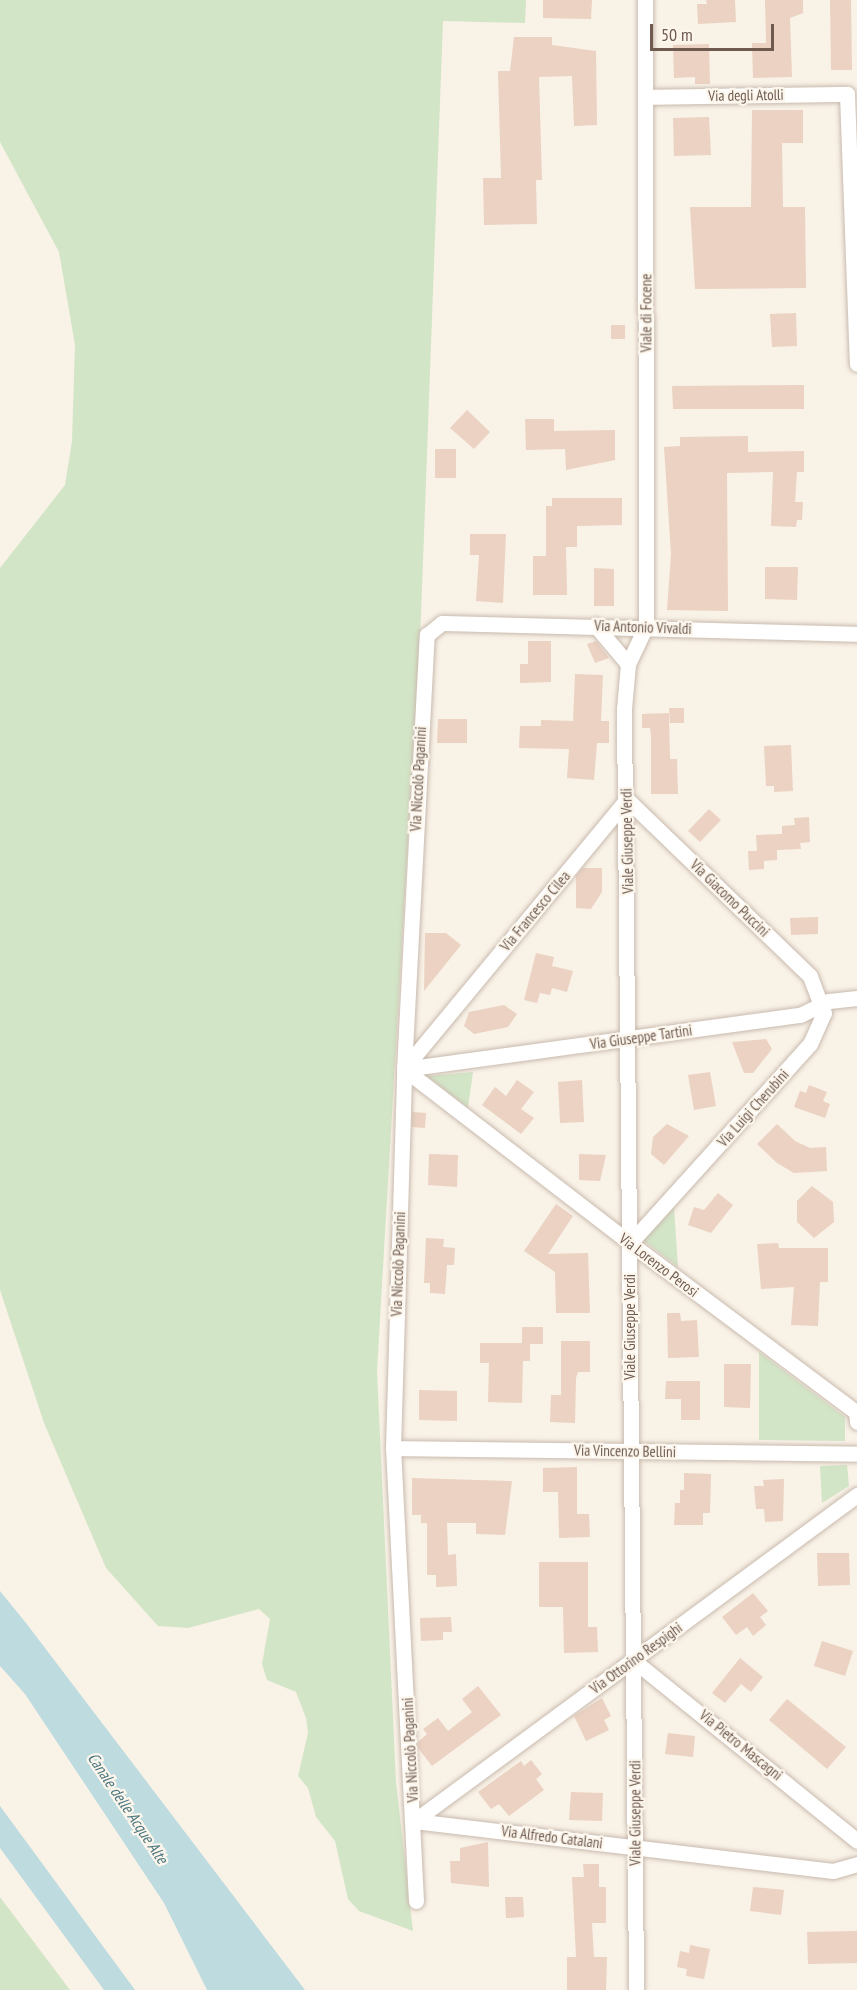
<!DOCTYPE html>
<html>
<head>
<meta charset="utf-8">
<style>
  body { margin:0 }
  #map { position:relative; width:857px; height:1990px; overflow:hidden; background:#f9f2e7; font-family:"PT Sans Narrow",sans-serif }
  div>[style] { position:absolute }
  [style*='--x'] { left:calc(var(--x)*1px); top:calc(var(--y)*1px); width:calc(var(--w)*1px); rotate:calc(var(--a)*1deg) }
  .green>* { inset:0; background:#d3e5c7 }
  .water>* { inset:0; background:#bedbe0 }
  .building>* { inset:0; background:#ebd2c2 }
  .roads { filter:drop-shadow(0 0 2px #c9baae) drop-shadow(0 0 2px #c9baae) }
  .minor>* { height:15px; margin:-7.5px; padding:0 7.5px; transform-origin:7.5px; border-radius:7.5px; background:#fff }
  span { translate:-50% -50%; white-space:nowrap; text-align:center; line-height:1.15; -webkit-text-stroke:4.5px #fcf6ec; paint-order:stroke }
  .street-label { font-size:15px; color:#6f5a4f }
  .water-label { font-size:16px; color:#4c7780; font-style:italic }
  .scale { position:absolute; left:650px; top:24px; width:124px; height:27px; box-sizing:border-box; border:3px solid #6f5a4f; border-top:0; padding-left:8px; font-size:18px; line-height:21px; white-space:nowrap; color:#6f5a4f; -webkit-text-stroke:4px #fcf6ec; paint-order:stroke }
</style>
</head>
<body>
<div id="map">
  <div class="green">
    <i style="clip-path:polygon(0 0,526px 0,525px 23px,443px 21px,421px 616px,377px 1371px,396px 1782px,413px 1931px,359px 1911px,348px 1899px,335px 1841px,316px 1817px,308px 1788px,298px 1776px,308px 1733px,306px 1718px,296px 1692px,267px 1680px,262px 1664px,270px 1619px,259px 1609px,188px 1628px,158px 1626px,106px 1568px,44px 1423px,0 1290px,0 568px,65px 485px,72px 441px,75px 345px,59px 252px,0 142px)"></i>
    <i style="clip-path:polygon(473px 1072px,468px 1108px,427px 1076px)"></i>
    <i style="clip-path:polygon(674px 1208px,678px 1267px,643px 1240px)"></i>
    <i style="clip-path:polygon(759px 1352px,845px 1417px,845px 1441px,759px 1440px)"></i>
    <i style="clip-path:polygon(847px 1465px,849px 1486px,822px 1503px,820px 1466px)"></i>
    <i style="clip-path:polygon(0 1897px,70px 1990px,0 1990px)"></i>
  </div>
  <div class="water">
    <i style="clip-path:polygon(0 1591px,26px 1623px,305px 1990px,207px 1990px,164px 1903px,25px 1694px,0 1666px)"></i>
    <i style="clip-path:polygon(0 1806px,135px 1990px,104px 1990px,0 1848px)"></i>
  </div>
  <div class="building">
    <i style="clip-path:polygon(543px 0,592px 0,591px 19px,543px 18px)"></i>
    <i style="clip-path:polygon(706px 0,735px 0,736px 22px,698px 24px,697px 4px,707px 4px)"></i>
    <i style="clip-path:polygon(765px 0,803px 0,803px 13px,790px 18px,792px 77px,753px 78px,752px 43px,766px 43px)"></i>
    <i style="clip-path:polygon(830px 0,851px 0,852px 70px,831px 70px)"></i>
    <i style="clip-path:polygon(514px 37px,552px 37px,552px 45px,596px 51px,597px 125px,574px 126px,572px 76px,539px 77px,542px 180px,536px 180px,537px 224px,484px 225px,483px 178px,501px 178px,498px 71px,510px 71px)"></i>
    <i style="clip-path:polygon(709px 44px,710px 84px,695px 84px,695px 77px,674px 78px,673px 45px)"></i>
    <i style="clip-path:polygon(752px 110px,803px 110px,803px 143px,782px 143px,783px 207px,805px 207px,806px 288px,695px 289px,690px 207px,751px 207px)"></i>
    <i style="clip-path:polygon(709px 117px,711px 155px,674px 156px,673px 118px)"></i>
    <i style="clip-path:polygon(796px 313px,797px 346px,772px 347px,770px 314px)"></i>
    <i style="clip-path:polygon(611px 325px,625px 325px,625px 339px,611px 339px)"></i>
    <i style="clip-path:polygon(804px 385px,804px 409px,673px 409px,672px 386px)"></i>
    <i style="clip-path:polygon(467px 410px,490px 432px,474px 449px,450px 428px)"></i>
    <i style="clip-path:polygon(525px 419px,554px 419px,554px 431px,615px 430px,615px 460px,566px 470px,565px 449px,526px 450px)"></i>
    <i style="clip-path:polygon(748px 436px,748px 452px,804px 451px,804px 472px,797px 472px,795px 502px,803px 502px,802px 520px,797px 520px,796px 527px,771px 526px,773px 472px,727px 473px,728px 611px,667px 610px,671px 554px,664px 447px,680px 446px,680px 437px)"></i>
    <i style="clip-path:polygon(435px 449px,456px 449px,456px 478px,435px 478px)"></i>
    <i style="clip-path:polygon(552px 498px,622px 498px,622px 525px,577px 526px,577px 547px,566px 547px,567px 595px,533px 595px,533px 556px,546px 556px,546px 506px,552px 506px)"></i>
    <i style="clip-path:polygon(470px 534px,506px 534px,503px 603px,476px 601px,479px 555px,470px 555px)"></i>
    <i style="clip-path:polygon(765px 567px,798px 567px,797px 600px,765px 599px)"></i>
    <i style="clip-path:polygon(594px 568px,614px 569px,614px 606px,594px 606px)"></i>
    <i style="clip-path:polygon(528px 641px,551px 641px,551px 682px,520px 683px,520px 664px,528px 664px)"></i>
    <i style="clip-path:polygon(596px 641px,609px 658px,595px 663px,587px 644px)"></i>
    <i style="clip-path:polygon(575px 674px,603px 675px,601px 721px,609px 721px,609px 743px,597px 743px,594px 780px,567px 778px,569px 749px,519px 748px,520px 726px,541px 726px,541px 720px,573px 721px)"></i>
    <i style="clip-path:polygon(669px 708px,684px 708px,684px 723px,670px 723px)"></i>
    <i style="clip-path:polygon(669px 713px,670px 759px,677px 759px,678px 794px,651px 794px,651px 735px,650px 728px,642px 728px,642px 714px)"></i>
    <i style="clip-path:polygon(438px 719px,467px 719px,467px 743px,437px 743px)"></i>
    <i style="clip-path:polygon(791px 745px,793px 791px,774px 792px,774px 786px,766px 786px,764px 746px)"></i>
    <i style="clip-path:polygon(709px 809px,721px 820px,700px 842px,688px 831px)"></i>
    <i style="clip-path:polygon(809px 817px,810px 842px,800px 843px,801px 849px,777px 850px,777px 860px,764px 861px,764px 869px,749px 870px,748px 851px,757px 851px,756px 835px,782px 834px,782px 826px,795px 825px,794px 818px)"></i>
    <i style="clip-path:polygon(583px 868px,602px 868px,602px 892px,591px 909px,576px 908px,576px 876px)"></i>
    <i style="clip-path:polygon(818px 917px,818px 934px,791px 935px,790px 918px)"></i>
    <i style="clip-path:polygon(425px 933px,446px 933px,461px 945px,424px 991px)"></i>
    <i style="clip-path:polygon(536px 953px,554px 957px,552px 966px,573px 971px,567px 992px,552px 988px,550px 995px,540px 993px,537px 1003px,524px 1000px)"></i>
    <i style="clip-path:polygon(504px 1005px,517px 1014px,508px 1027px,474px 1034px,464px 1026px,469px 1012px)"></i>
    <i style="clip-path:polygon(766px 1039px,772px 1049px,753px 1073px,744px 1073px,732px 1042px)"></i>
    <i style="clip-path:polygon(710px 1072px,716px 1106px,694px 1110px,688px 1075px)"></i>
    <i style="clip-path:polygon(517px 1080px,534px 1092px,521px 1109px,534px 1118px,521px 1134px,482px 1105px,495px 1087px,506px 1096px)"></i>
    <i style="clip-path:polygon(582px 1080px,584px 1122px,560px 1123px,558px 1082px)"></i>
    <i style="clip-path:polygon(809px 1085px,827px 1092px,823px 1101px,830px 1104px,825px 1118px,794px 1107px,800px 1091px,806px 1093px)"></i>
    <i style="clip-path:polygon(412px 1112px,426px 1113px,425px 1128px,412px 1127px)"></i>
    <i style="clip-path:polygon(667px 1124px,689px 1136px,664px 1165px,651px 1154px,653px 1137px)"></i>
    <i style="clip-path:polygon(777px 1124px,795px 1141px,810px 1148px,826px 1147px,827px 1171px,794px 1173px,777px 1163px,757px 1144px)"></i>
    <i style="clip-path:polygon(429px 1154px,458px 1155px,457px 1187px,428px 1185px)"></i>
    <i style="clip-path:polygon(579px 1154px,606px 1155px,600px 1181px,579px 1180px)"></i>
    <i style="clip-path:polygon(812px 1186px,833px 1202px,834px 1222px,814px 1238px,797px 1222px,797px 1201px)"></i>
    <i style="clip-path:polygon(718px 1193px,733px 1205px,711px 1233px,688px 1225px,694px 1207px,704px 1210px)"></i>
    <i style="clip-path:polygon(556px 1204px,573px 1216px,548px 1254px,588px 1253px,590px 1313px,556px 1313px,555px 1272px,524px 1251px)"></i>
    <i style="clip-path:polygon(426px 1238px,444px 1239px,443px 1247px,455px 1248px,454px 1265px,447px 1265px,445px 1294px,430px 1293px,430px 1283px,424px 1283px)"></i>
    <i style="clip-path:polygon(778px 1243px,779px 1248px,828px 1248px,828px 1282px,820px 1282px,818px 1326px,791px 1325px,794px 1287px,761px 1289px,757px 1244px)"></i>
    <i style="clip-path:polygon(667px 1313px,680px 1313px,681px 1321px,697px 1320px,699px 1357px,668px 1358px)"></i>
    <i style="clip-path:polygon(522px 1327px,543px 1327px,543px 1344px,530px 1344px,530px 1361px,523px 1361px,522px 1403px,488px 1402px,489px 1363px,480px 1363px,480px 1343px,522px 1343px)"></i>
    <i style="clip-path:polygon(561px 1341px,590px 1341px,590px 1372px,578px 1372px,576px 1378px,575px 1423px,550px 1422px,551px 1395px,561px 1395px)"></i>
    <i style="clip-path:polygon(724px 1364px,751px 1364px,750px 1408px,724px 1407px)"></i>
    <i style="clip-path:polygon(666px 1381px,700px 1381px,700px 1420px,681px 1420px,681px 1399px,665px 1399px)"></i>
    <i style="clip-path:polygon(419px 1390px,457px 1391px,457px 1421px,419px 1420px)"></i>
    <i style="clip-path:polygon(577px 1467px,577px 1514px,589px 1514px,590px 1537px,559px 1538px,558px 1492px,543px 1492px,543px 1468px)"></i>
    <i style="clip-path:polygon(684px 1473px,711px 1474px,710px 1513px,703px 1513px,703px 1525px,674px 1525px,675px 1503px,680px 1503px,680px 1490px,684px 1490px)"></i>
    <i style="clip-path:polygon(412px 1478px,512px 1481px,505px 1535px,476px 1534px,476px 1523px,447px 1523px,448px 1555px,456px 1554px,457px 1586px,436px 1587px,436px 1575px,427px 1575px,427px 1523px,421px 1523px,421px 1515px,412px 1515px)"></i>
    <i style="clip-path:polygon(784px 1479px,783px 1521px,765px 1522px,764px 1509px,756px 1509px,754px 1486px,764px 1486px,763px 1480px)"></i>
    <i style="clip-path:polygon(817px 1553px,849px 1553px,850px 1585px,818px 1586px)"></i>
    <i style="clip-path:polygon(539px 1562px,588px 1562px,588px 1627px,597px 1627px,598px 1652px,564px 1653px,563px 1607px,539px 1607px)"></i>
    <i style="clip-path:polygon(753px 1593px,768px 1611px,760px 1617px,766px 1625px,753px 1636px,747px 1627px,736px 1635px,722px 1617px)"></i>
    <i style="clip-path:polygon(451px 1617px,452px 1632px,443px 1632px,443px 1640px,421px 1641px,420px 1618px)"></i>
    <i style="clip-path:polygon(822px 1641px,853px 1651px,845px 1676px,814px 1666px)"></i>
    <i style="clip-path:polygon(740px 1658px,763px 1677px,751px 1692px,741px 1684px,725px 1703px,712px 1693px)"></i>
    <i style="clip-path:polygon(478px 1686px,501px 1715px,432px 1766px,418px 1748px,418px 1742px,427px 1734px,423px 1729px,438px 1718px,448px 1731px,472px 1712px,462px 1699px)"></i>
    <i style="clip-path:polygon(602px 1698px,611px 1716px,604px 1720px,609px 1730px,586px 1741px,574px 1716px)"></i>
    <i style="clip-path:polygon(787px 1699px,846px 1747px,827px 1769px,769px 1720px)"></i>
    <i style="clip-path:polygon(668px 1733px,695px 1736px,693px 1757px,665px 1754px)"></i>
    <i style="clip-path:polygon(531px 1760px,542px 1774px,536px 1779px,544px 1790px,509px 1816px,499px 1804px,491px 1809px,478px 1792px,521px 1761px,524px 1766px)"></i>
    <i style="clip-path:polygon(571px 1792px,603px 1793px,602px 1821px,569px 1820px)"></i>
    <i style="clip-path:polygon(488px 1842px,489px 1887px,451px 1883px,450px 1861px,460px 1861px,460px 1848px)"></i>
    <i style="clip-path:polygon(583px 1864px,599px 1864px,599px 1887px,606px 1887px,606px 1923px,592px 1923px,594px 1957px,607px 1957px,606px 1990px,567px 1990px,567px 1957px,576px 1957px,572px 1877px,584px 1877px)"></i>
    <i style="clip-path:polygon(753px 1887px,784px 1890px,781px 1915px,750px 1911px)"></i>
    <i style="clip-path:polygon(505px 1897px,523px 1897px,524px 1917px,506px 1918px)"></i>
    <i style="clip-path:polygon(857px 1931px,857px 1963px,808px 1964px,807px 1932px)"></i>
    <i style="clip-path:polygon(690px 1945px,710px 1949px,704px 1979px,686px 1976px,687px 1969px,677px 1967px,680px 1951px,689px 1953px)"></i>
  </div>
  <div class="roads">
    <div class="minor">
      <i style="--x:645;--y:97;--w:202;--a:-0.9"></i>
      <i style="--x:847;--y:94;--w:270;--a:87.9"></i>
      <i style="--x:595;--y:625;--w:51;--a:49.8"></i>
      <i style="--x:628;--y:664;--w:42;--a:-64.7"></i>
      <i style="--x:646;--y:626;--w:626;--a:-90.09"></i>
      <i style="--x:628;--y:664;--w:45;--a:95.1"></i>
      <i style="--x:624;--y:709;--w:1281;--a:89.46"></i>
      <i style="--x:404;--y:1069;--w:400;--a:-7.8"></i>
      <i style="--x:800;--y:1015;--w:32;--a:-26"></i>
      <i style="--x:829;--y:1001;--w:28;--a:-6"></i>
      <i style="--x:630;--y:1243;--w:268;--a:-47.9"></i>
      <i style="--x:810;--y:1044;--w:34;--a:-66"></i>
      <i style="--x:824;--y:1013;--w:40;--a:-111"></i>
      <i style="--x:810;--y:976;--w:255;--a:-136"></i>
      <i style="--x:627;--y:799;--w:350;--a:129.6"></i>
      <i style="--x:404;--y:1069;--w:285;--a:37.6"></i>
      <i style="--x:630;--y:1243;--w:282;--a:36.8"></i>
      <i style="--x:856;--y:1412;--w:10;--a:84"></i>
      <i style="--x:393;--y:1448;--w:464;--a:0.7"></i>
      <i style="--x:633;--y:1660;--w:288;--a:38.9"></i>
      <i style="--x:414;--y:1821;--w:550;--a:-36.35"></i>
      <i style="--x:414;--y:1821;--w:422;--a:6.8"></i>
      <i style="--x:833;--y:1871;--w:25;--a:-16"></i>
      <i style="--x:416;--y:1901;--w:454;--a:-92.9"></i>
      <i style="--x:393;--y:1448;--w:379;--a:-88.3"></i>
      <i style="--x:404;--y:1069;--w:435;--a:-87"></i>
      <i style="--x:427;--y:635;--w:19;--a:-39"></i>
      <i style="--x:442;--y:623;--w:415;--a:1.5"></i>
    </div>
  </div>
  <div class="street-label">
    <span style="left:746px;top:95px;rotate:-1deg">Via degli Atolli</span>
    <span style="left:646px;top:313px;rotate:-90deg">Viale di Focene</span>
    <span style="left:643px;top:627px;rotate:2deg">Via Antonio Vivaldi</span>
    <span style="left:418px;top:779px;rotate:-87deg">Via Niccolò Paganini</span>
    <span style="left:627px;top:841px;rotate:-91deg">Viale Giuseppe Verdi</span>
    <span style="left:730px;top:898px;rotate:44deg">Via Giacomo Puccini</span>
    <span style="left:535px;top:911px;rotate:-50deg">Via Francesco Cilea</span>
    <span style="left:641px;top:1037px;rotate:-8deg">Via Giuseppe Tartini</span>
    <span style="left:753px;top:1108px;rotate:-48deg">Via Luigi Cherubini</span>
    <span style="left:398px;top:1264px;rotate:-88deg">Via Niccolò Paganini</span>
    <span style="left:659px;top:1265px;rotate:37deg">Via Lorenzo Perosi</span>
    <span style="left:630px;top:1327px;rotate:-90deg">Viale Giuseppe Verdi</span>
    <span style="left:625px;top:1451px;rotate:1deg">Via Vincenzo Bellini</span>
    <span style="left:636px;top:1658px;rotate:-36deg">Via Ottorino Respighi</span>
    <span style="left:741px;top:1745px;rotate:39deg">Via Pietro Mascagni</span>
    <span style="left:410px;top:1750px;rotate:-93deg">Via Niccolò Paganini</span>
    <span style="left:635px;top:1813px;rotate:-90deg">Viale Giuseppe Verdi</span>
    <span style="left:552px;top:1837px;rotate:7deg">Via Alfredo Catalani</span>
  </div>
  <div class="water-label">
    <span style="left:128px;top:1808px;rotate:56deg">Canale delle Acque Alte</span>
  </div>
  <div class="scale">50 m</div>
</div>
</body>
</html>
